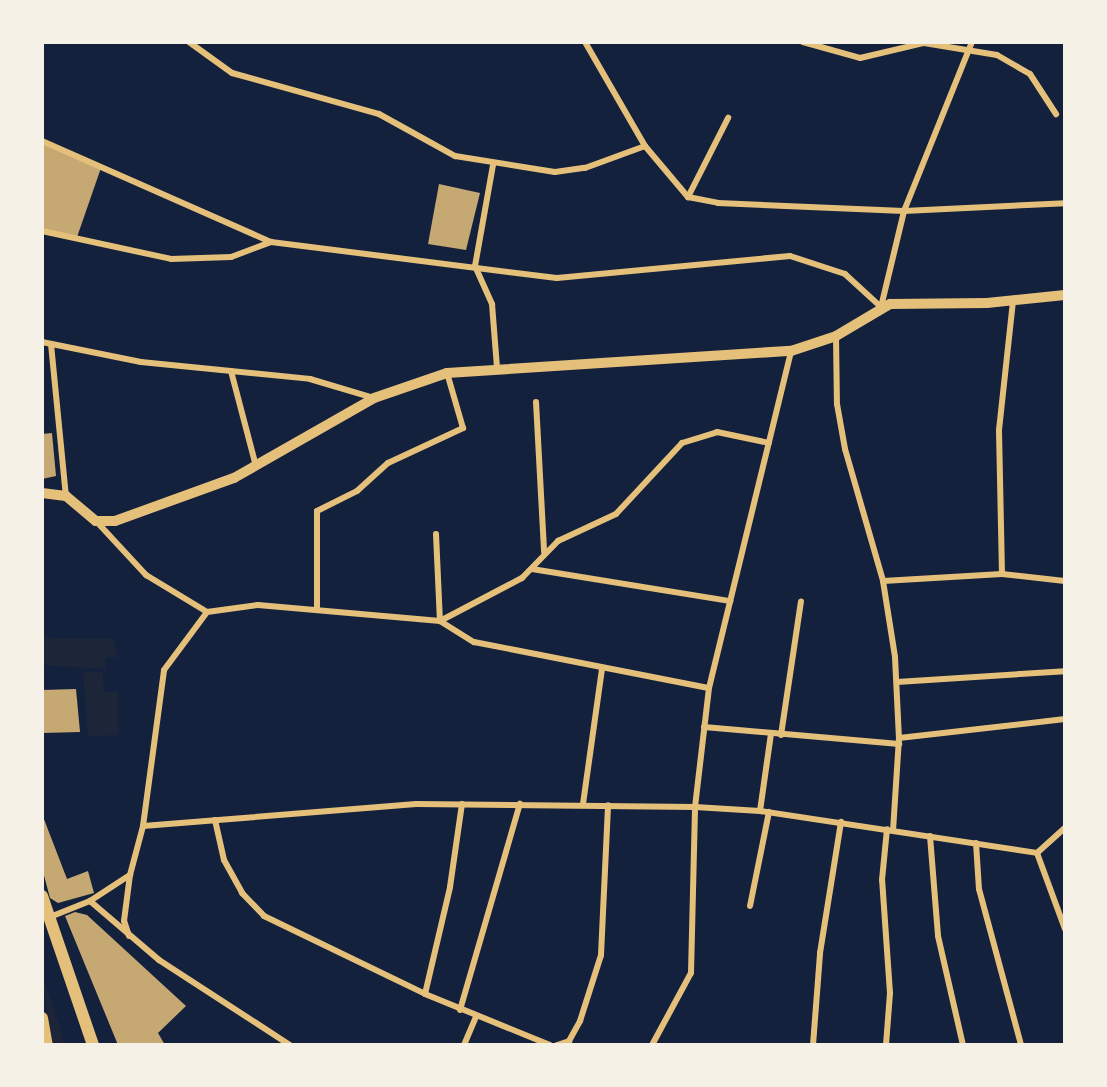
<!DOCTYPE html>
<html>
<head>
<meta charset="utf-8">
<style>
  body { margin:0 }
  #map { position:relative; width:1107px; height:1087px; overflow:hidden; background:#14213d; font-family:"Alegreya Sans",sans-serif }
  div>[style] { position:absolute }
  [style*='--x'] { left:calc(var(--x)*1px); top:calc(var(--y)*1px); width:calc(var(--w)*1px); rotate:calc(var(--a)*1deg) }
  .green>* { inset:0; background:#1d2539 }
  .building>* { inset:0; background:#c6a872 }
  .minor>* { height:6px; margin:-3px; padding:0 3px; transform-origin:3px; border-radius:3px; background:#e5c07b }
  .secondary>* { height:10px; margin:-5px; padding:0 5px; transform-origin:5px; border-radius:5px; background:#e5c07b }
  .trunk>* { height:12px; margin:-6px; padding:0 6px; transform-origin:6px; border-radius:6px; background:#e5c07b }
  span { translate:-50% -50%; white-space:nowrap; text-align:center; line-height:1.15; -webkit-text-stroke:4.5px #f6f1e7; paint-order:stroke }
  .frame { position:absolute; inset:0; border:44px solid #f6f1e7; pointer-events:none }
</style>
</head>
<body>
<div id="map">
  <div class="green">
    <i style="clip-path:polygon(42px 638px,114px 639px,117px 657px,105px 658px,105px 669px,42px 665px)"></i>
    <i style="clip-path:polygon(83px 672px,103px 672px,104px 692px,118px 692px,118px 735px,88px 736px)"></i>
    <i style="clip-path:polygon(42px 974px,65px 1045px,51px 1045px)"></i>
  </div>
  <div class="building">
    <i style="clip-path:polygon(42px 141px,102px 165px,76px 240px,42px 231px)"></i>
    <i style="clip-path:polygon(439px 184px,480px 193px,466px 250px,428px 244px)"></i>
    <i style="clip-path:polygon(52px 433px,56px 476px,42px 479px,42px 434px)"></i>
    <i style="clip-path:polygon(76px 689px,80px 732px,42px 733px,42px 690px)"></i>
    <i style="clip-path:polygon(42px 814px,67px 879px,88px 871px,94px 893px,58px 903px,50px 898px,42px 868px)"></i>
    <i style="clip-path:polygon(75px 912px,87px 915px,186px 1006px,158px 1033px,165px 1045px,118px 1045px,65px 916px)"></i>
  </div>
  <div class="minor">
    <i style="--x:189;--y:42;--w:53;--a:35.8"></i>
    <i style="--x:232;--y:73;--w:153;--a:15.6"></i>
    <i style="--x:379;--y:114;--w:87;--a:28.9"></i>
    <i style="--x:455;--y:156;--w:101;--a:9.1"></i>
    <i style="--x:555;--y:172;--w:30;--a:-8"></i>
    <i style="--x:585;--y:168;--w:64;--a:-20.1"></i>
    <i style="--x:585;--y:42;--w:120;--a:60"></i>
    <i style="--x:645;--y:146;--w:67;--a:49.9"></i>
    <i style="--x:688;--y:197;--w:31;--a:11"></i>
    <i style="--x:718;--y:203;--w:186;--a:2.5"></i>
    <i style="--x:904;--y:211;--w:161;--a:-2.8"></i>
    <i style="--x:803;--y:42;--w:59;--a:15.7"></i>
    <i style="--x:860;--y:58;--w:66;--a:-13.2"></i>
    <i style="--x:924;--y:43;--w:74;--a:9.3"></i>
    <i style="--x:997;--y:55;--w:38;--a:30"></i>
    <i style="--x:1030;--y:74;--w:48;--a:57"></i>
    <i style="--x:42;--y:141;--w:250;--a:23.8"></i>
    <i style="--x:271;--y:242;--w:288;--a:7.2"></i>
    <i style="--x:557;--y:278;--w:234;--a:-5.4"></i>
    <i style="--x:790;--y:256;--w:58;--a:18.1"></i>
    <i style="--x:845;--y:274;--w:49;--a:42.5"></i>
    <i style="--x:881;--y:307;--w:99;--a:-76.5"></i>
    <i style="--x:904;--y:211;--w:182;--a:-68.1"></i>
    <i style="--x:493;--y:165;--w:103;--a:100.1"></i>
    <i style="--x:475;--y:266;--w:42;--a:65.9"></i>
    <i style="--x:492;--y:304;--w:63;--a:85.5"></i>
    <i style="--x:688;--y:197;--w:89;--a:-63.1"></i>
    <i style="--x:42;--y:231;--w:132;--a:12.2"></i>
    <i style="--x:171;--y:259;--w:60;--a:-1.9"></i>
    <i style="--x:231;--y:257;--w:43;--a:-20.6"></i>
    <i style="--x:836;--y:336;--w:68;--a:89.2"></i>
    <i style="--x:837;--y:404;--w:46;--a:79.9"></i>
    <i style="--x:845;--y:449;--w:137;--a:73.9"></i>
    <i style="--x:883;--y:581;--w:77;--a:81"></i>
    <i style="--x:895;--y:657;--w:81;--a:87.2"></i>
    <i style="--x:899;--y:738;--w:92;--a:93.7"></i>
    <i style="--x:42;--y:342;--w:101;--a:11.4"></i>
    <i style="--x:141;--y:362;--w:170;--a:5.7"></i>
    <i style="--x:310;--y:379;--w:67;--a:16.5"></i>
    <i style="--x:51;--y:344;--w:153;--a:84.4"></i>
    <i style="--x:231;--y:371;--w:98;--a:75.3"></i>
    <i style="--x:536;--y:402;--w:150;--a:86.9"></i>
    <i style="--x:96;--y:521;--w:74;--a:47.2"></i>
    <i style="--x:146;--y:575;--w:71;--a:31.2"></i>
    <i style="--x:207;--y:612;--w:51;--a:-7.8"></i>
    <i style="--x:258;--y:605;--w:183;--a:5"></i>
    <i style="--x:440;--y:621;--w:40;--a:32"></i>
    <i style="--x:474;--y:642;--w:239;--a:11.1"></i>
    <i style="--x:436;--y:534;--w:87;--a:87.4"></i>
    <i style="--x:440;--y:621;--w:93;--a:-27.7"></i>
    <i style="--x:522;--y:578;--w:52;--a:-45.8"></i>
    <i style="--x:558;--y:541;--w:64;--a:-25"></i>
    <i style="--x:616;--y:514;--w:97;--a:-47.1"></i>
    <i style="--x:682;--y:443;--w:37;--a:-17"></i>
    <i style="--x:717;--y:432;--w:53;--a:11.9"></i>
    <i style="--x:532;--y:569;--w:201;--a:9.2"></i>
    <i style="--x:1002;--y:574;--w:144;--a:-91.2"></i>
    <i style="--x:999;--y:430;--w:130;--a:-83.8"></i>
    <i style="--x:883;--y:581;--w:119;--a:-3.4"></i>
    <i style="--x:1002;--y:574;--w:63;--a:6.3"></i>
    <i style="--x:317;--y:609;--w:98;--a:-90"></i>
    <i style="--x:317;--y:511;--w:45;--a:-26.6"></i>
    <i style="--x:357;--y:491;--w:42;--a:-42.1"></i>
    <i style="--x:388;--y:463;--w:83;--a:-25"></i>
    <i style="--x:463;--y:428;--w:57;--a:-106.2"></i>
    <i style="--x:897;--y:682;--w:168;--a:-3.7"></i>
    <i style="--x:704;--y:727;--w:196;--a:5"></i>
    <i style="--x:781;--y:735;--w:135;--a:-81.5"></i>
    <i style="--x:899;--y:738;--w:167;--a:-6.5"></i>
    <i style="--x:583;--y:804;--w:137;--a:-82"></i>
    <i style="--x:760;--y:811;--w:78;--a:-81.9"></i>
    <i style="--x:215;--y:820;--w:41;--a:77.3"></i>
    <i style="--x:224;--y:860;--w:38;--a:61"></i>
    <i style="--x:242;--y:893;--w:32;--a:46"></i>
    <i style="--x:264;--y:916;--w:179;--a:25.8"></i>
    <i style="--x:425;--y:994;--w:135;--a:22.2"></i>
    <i style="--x:143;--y:826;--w:274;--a:-4.6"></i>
    <i style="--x:416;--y:804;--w:279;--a:0.6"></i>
    <i style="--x:695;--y:807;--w:65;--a:3.5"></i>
    <i style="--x:760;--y:811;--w:280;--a:8.6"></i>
    <i style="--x:930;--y:836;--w:100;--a:85.4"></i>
    <i style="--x:938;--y:936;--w:112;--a:77.1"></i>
    <i style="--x:976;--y:843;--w:46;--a:86.3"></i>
    <i style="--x:979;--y:889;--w:162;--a:74.9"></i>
    <i style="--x:1037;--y:853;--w:81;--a:69.8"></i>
    <i style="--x:1037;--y:853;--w:38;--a:-42"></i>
    <i style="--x:90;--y:901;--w:91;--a:40.5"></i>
    <i style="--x:159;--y:960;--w:156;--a:33"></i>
    <i style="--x:750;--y:906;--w:96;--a:-78.6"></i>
    <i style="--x:50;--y:917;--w:43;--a:-21.8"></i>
    <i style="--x:90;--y:901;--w:48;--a:-33"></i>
    <i style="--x:130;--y:875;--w:51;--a:-75.1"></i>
    <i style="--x:143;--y:826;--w:157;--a:-82.3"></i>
    <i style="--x:164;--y:670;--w:72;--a:-53.4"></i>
    <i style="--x:129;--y:936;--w:16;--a:-108"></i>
    <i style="--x:124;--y:921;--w:46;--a:-82.6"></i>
    <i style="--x:425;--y:994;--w:110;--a:-76.8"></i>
    <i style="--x:450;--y:887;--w:84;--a:-81.8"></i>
    <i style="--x:460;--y:1010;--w:215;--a:-73.8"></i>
    <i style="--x:464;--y:1045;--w:30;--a:-67"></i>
    <i style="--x:557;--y:1045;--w:13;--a:-18"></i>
    <i style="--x:569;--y:1041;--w:23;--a:-61"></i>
    <i style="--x:580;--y:1021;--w:69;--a:-72.3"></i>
    <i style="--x:601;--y:955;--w:150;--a:-87.3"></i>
    <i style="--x:652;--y:1045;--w:82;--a:-61.6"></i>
    <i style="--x:691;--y:973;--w:166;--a:-88.6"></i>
    <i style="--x:695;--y:807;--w:120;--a:-83.3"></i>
    <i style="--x:709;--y:688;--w:347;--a:-76.3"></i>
    <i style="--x:813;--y:1045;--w:92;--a:-85.6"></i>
    <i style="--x:820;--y:953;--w:133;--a:-80.9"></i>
    <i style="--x:886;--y:1045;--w:52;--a:-85.6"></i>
    <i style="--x:890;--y:993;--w:113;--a:-94"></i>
    <i style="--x:882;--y:880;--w:51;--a:-84.4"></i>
  </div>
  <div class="secondary">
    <i style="--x:42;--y:493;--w:24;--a:7"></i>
    <i style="--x:66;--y:496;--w:39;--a:40"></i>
    <i style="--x:96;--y:521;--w:19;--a:0"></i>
    <i style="--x:115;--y:521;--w:127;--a:-19.9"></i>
    <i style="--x:234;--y:478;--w:161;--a:-29.7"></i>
    <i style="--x:374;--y:398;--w:77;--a:-18.9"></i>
    <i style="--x:447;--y:373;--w:345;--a:-3.7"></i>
    <i style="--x:791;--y:351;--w:47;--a:-18.4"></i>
    <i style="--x:836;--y:336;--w:63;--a:-30.7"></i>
    <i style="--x:890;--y:304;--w:97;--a:-0.6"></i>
    <i style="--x:987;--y:303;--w:78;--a:-5.9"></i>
  </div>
  <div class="trunk">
    <i style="--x:42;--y:896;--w:157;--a:71.1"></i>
    <i style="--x:42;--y:1018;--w:27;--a:80"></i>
  </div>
  <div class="frame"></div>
</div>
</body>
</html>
